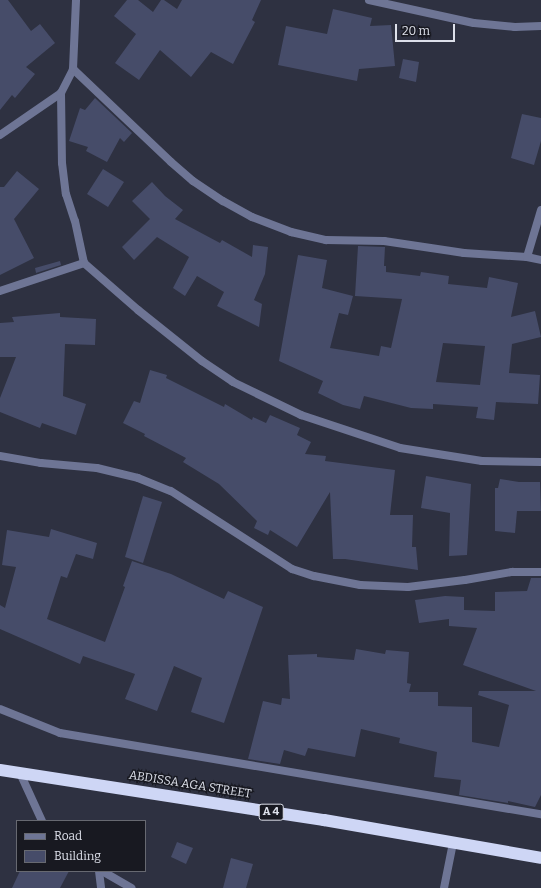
<!DOCTYPE html>
<html>
<head>
<meta charset="utf-8">
<style>
  body { margin:0 }
  #map { position:relative; width:541px; height:888px; overflow:hidden; background:#2e3141; font-family:Bitter,serif }
  div>[style] { position:absolute }
  [style*='--x'] { left:calc(var(--x)*1px); top:calc(var(--y)*1px); width:calc(var(--w)*1px); rotate:calc(var(--a)*1deg) }
  .building>* { inset:0; background:#464c69 }
  .street>* { height:8px; margin:-4px; padding:0 4px; transform-origin:4px; border-radius:4px; background:#6e7595 }
  .highway>* { height:12px; margin:-6px; padding:0 6px; transform-origin:6px; border-radius:6px; background:#ced6f5 }
  span { translate:-50% -50%; white-space:nowrap; text-align:center; line-height:1.15; -webkit-text-stroke:3px #181921; paint-order:stroke }
  .shield-label span { padding:1px 3px; background:#181921; border:1px solid; border-radius:3px; -webkit-text-stroke-width:0 }
  .shield-label { font-size:11px; color:#dde0ea; font-weight:700 }
  .street-label { font-size:12px; color:#dde0ea }
  .legend { position:absolute; left:16px; top:820px; width:130px; height:52px; box-sizing:border-box; background:#181921; border:1px solid #676971; margin:0; padding:5px 7px; list-style:none; font-size:12px; color:#dde0ea }
  .legend li { display:flex; align-items:center; gap:8px; height:20px }
  .legend b { width:20px; border:1px solid #676971 }
  .scale { position:absolute; left:395px; top:24px; width:60px; height:18px; box-sizing:border-box; border:2px solid #dde0ea; border-top:0; padding-left:5px; font-size:12px; line-height:14px; white-space:nowrap; color:#dde0ea; -webkit-text-stroke:3px #181921; paint-order:stroke }
</style>
</head>
<body>
<div id="map">
  <div class="building">
    <i style="clip-path:polygon(0 0,8px 0,31px 31px,40px 24px,55px 43px,26px 67px,35px 74px,15px 98px,12px 95px,0 110px)"></i>
    <i style="clip-path:polygon(127px 0,138px 0,153px 12px,161px 0,164px 0,177px 9px,182px 0,261px 0,252px 20px,255px 22px,233px 64px,211px 52px,191px 77px,160px 50px,139px 80px,115px 63px,136px 34px,114px 16px)"></i>
    <i style="clip-path:polygon(333px 9px,372px 18px,370px 26px,391px 25px,395px 66px,359px 69px,357px 81px,278px 65px,286px 26px,327px 34px)"></i>
    <i style="clip-path:polygon(403px 59px,419px 62px,416px 82px,399px 78px)"></i>
    <i style="clip-path:polygon(95px 98px,132px 133px,124px 142px,120px 138px,107px 162px,86px 151px,88px 147px,69px 141px,80px 108px,85px 110px)"></i>
    <i style="clip-path:polygon(522px 114px,541px 118px,541px 141px,534px 165px,511px 158px)"></i>
    <i style="clip-path:polygon(103px 169px,124px 182px,108px 207px,87px 194px)"></i>
    <i style="clip-path:polygon(17px 171px,39px 189px,14px 219px,34px 258px,0 275px,0 187px,4px 187px)"></i>
    <i style="clip-path:polygon(152px 182px,165px 196px,183px 210px,175px 219px,220px 243px,222px 240px,252px 257px,253px 245px,268px 247px,265px 274px,254px 300px,262px 304px,259px 327px,217px 306px,224px 292px,197px 276px,185px 296px,173px 288px,189px 257px,157px 237px,134px 260px,122px 247px,150px 219px,132px 201px)"></i>
    <i style="clip-path:polygon(evenodd,358px 246px,385px 247px,384px 266px,386px 266px,386px 272px,420px 276px,421px 272px,449px 276px,448px 284px,487px 288px,489px 277px,518px 283px,511px 317px,535px 311px,541px 337px,512px 344px,509px 373px,540px 375px,538px 404px,496px 402px,494px 420px,476px 418px,478px 407px,433px 404px,433px 409px,411px 408px,364px 396px,360px 409px,343px 405px,318px 393px,323px 381px,279px 361px,298px 255px,327px 260px,322px 288px,353px 296px,348px 315px,339px 313px,330px 348px,379px 356px,381px 346px,391px 348px,402px 299px,355px 296px,358px 246px,443px 343px,485px 346px,480px 385px,436px 382px,443px 343px)"></i>
    <i style="clip-path:polygon(60px 261px,61px 265px,36px 273px,35px 268px)"></i>
    <i style="clip-path:polygon(60px 313px,60px 317px,96px 319px,95px 345px,65px 344px,63px 396px,86px 404px,76px 435px,42px 423px,40px 428px,0 412px,0 398px,16px 357px,0 357px,0 323px,14px 322px,12px 317px)"></i>
    <i style="clip-path:polygon(150px 370px,167px 375px,166px 378px,224px 407px,225px 404px,252px 420px,253px 417px,266px 423px,270px 415px,300px 428px,297px 435px,311px 442px,305px 454px,326px 456px,325px 461px,395px 470px,390px 515px,413px 515px,412px 547px,416px 547px,418px 570px,345px 559px,333px 559px,330px 492px,297px 547px,270px 530px,268px 535px,254px 528px,257px 521px,219px 484px,183px 462px,186px 458px,144px 436px,145px 434px,123px 423px,134px 401px,140px 403px)"></i>
    <i style="clip-path:polygon(426px 476px,471px 484px,467px 555px,449px 556px,450px 513px,421px 508px)"></i>
    <i style="clip-path:polygon(500px 479px,519px 482px,540px 482px,541px 511px,517px 511px,515px 533px,495px 531px,495px 488px,498px 488px)"></i>
    <i style="clip-path:polygon(143px 496px,162px 502px,143px 563px,125px 557px)"></i>
    <i style="clip-path:polygon(51px 529px,97px 543px,93px 559px,76px 554px,67px 578px,61px 576px,47px 619px,105px 642px,125px 587px,123px 586px,132px 561px,171px 574px,224px 599px,228px 591px,263px 607px,224px 723px,191px 712px,202px 678px,174px 666px,157px 711px,125px 699px,135px 674px,83px 656px,80px 664px,0 629px,0 605px,5px 608px,16px 567px,2px 565px,7px 530px,49px 537px)"></i>
    <i style="clip-path:polygon(531px 578px,541px 578px,541px 795px,535px 807px,508px 801px,508px 803px,459px 795px,461px 780px,434px 777px,437px 752px,399px 743px,400px 738px,361px 729px,355px 757px,308px 748px,305px 756px,284px 750px,280px 764px,248px 759px,263px 701px,281px 705px,282px 698px,290px 699px,288px 655px,317px 654px,317px 657px,354px 660px,356px 649px,385px 654px,386px 650px,409px 652px,407px 683px,411px 684px,409px 692px,438px 692px,438px 706px,472px 707px,472px 742px,499px 747px,509px 705px,478px 695px,479px 691px,536px 691px,463px 665px,477px 628px,449px 626px,449px 619px,419px 623px,415px 600px,445px 596px,464px 597px,464px 610px,495px 611px,495px 592px,527px 591px)"></i>
    <i style="clip-path:polygon(177px 842px,193px 848px,186px 864px,171px 857px)"></i>
    <i style="clip-path:polygon(231px 858px,253px 864px,246px 888px,223px 888px)"></i>
    <i style="clip-path:polygon(20px 871px,69px 871px,60px 888px,12px 888px)"></i>
  </div>
  <div class="street">
    <i style="--x:369;--y:0;--w:107;--a:12.4"></i>
    <i style="--x:474;--y:23;--w:41;--a:5.6"></i>
    <i style="--x:515;--y:27;--w:26;--a:-2"></i>
    <i style="--x:73;--y:69;--w:135;--a:43.5"></i>
    <i style="--x:171;--y:162;--w:29;--a:41"></i>
    <i style="--x:193;--y:181;--w:36;--a:34"></i>
    <i style="--x:223;--y:201;--w:33;--a:29"></i>
    <i style="--x:252;--y:217;--w:42;--a:21"></i>
    <i style="--x:291;--y:232;--w:36;--a:13"></i>
    <i style="--x:326;--y:240;--w:58;--a:1"></i>
    <i style="--x:384;--y:241;--w:81;--a:8.5"></i>
    <i style="--x:464;--y:253;--w:63;--a:3.6"></i>
    <i style="--x:527;--y:257;--w:14;--a:12"></i>
    <i style="--x:61;--y:93;--w:70;--a:89.2"></i>
    <i style="--x:62;--y:163;--w:31;--a:83"></i>
    <i style="--x:66;--y:194;--w:28;--a:72"></i>
    <i style="--x:75;--y:221;--w:43;--a:77.9"></i>
    <i style="--x:84;--y:263;--w:72;--a:41"></i>
    <i style="--x:138;--y:310;--w:82;--a:38.6"></i>
    <i style="--x:202;--y:361;--w:37;--a:34"></i>
    <i style="--x:233;--y:382;--w:76;--a:25.9"></i>
    <i style="--x:301;--y:415;--w:104;--a:18.4"></i>
    <i style="--x:400;--y:448;--w:83;--a:9"></i>
    <i style="--x:482;--y:461;--w:59;--a:1"></i>
    <i style="--x:0;--y:135;--w:74;--a:-34.5"></i>
    <i style="--x:61;--y:93;--w:27;--a:-63"></i>
    <i style="--x:73;--y:69;--w:69;--a:-87.5"></i>
    <i style="--x:527;--y:257;--w:49;--a:-73.4"></i>
    <i style="--x:0;--y:291;--w:89;--a:-18.4"></i>
    <i style="--x:0;--y:456;--w:42;--a:9.7"></i>
    <i style="--x:41;--y:463;--w:56;--a:5.1"></i>
    <i style="--x:97;--y:468;--w:42;--a:13.7"></i>
    <i style="--x:138;--y:478;--w:35;--a:22"></i>
    <i style="--x:171;--y:491;--w:144;--a:32.8"></i>
    <i style="--x:292;--y:569;--w:23;--a:18"></i>
    <i style="--x:314;--y:576;--w:47;--a:11.1"></i>
    <i style="--x:360;--y:585;--w:48;--a:2.4"></i>
    <i style="--x:408;--y:587;--w:57;--a:-7"></i>
    <i style="--x:465;--y:580;--w:48;--a:-9.7"></i>
    <i style="--x:512;--y:572;--w:29;--a:0"></i>
    <i style="--x:0;--y:709;--w:65;--a:21.8"></i>
    <i style="--x:60;--y:733;--w:488;--a:9.6"></i>
    <i style="--x:20;--y:773;--w:53;--a:65.4"></i>
    <i style="--x:99;--y:871;--w:17;--a:83"></i>
    <i style="--x:102;--y:871;--w:34;--a:30"></i>
    <i style="--x:444;--y:888;--w:46;--a:-78.7"></i>
  </div>
  <div class="highway">
    <i style="--x:0;--y:770;--w:328;--a:8.8"></i>
    <i style="--x:324;--y:820;--w:220;--a:9.9"></i>
  </div>
  <div class="shield-label">
    <span style="left:271px;top:812px">A 4</span>
  </div>
  <div class="street-label">
    <span style="left:190px;top:785px;rotate:9deg">ABDISSA AGA STREET</span>
  </div>
  <ul class="legend">
  <li><b style="height:5px;background:#6e7595"></b>Road</li>
  <li><b style="height:11px;background:#464c69"></b>Building</li>
  </ul>
  <div class="scale">20 m</div>
</div>
</body>
</html>
